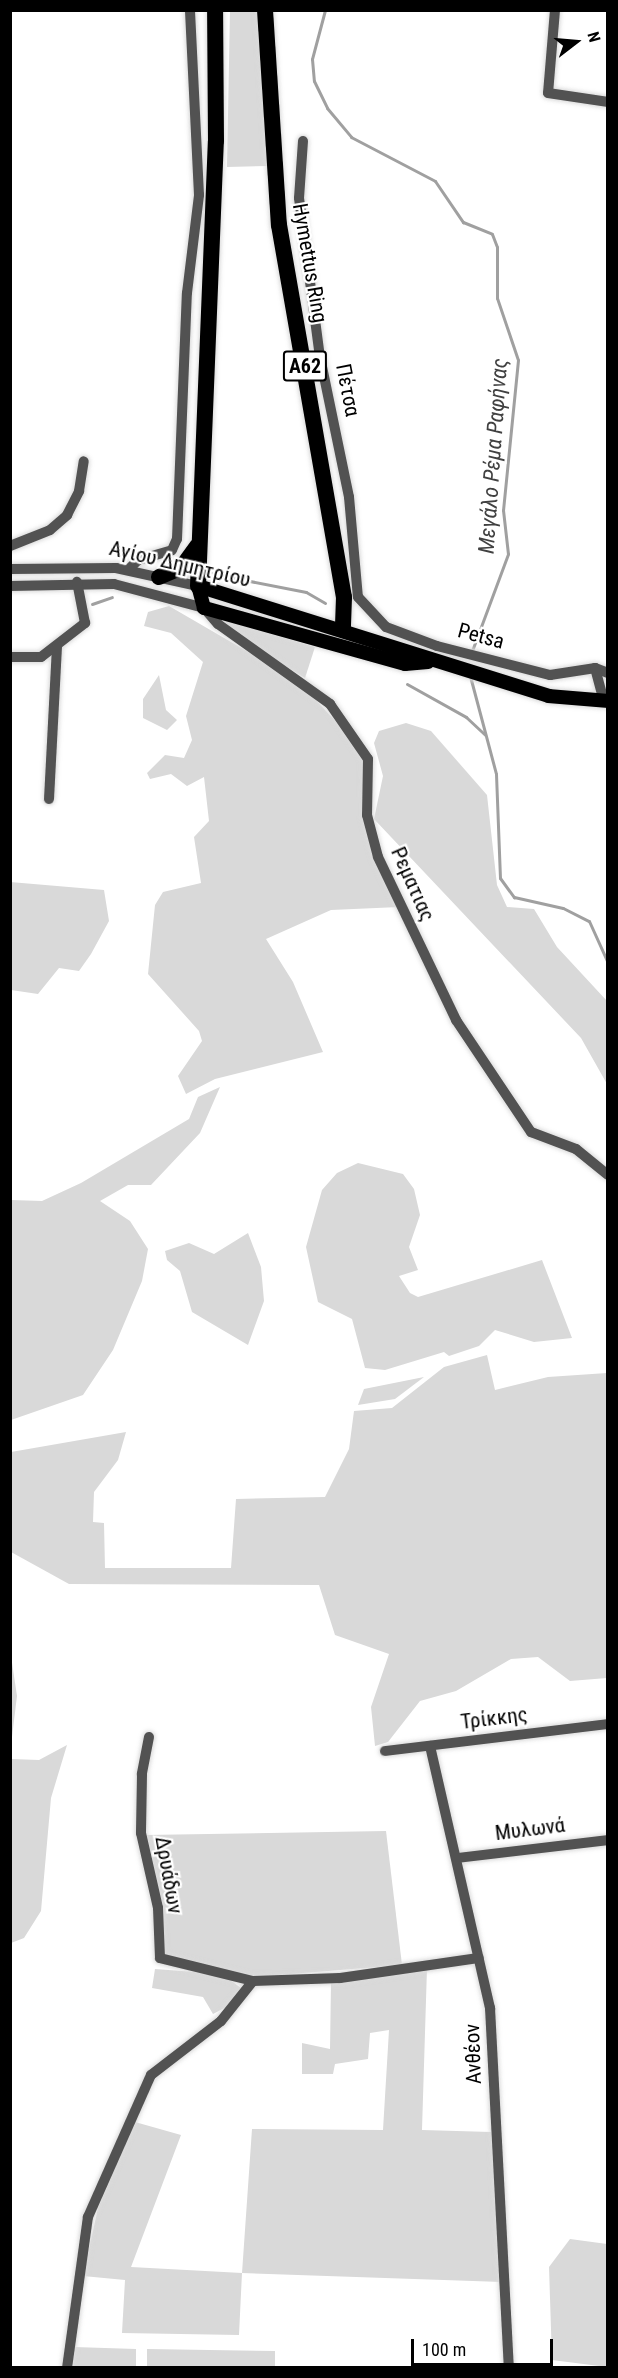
<!DOCTYPE html>
<html>
<head>
<meta charset="utf-8">
<style>
  body { margin:0 }
  #map { position:relative; width:618px; height:2378px; overflow:hidden; background:#fff; font-family:"Roboto Condensed",sans-serif }
  div>[style] { position:absolute }
  [style*='--x'] { left:calc(var(--x)*1px); top:calc(var(--y)*1px); width:calc(var(--w)*1px); rotate:calc(var(--a)*1deg) }
  .green>* { inset:0; background:#d9d9d9 }
  .stream>* { height:3px; margin:-1.5px; padding:0 1.5px; transform-origin:1.5px; border-radius:1.5px; background:#a0a0a0 }
  .roads { filter:drop-shadow(0 0 2px #dbdbdb) drop-shadow(0 0 2px #dbdbdb) }
  .minor>* { height:10px; margin:-5px; padding:0 5px; transform-origin:5px; border-radius:5px; background:#525252 }
  .major>* { height:14px; margin:-7px; padding:0 7px; transform-origin:7px; border-radius:7px; background:#000 }
  .highway>* { height:16px; margin:-8px; padding:0 8px; transform-origin:8px; border-radius:8px; background:#000 }
  span { translate:-50% -50%; white-space:nowrap; text-align:center; line-height:1.15; -webkit-text-stroke:4.5px #fff; paint-order:stroke }
  .shield-label span { padding:2px 4px; background:#fff; border:2px solid; border-radius:4px; -webkit-text-stroke-width:0 }
  .shield-label { font-size:20px; color:#000; font-weight:700 }
  .street-label { font-size:21px; color:#000 }
  .water-label { font-size:22px; color:#414141; font-style:italic }
  .frame { position:absolute; inset:0; border:12px solid #000; pointer-events:none }
  .north { position:absolute; left:546px; top:12px; width:60px; height:60px; -webkit-text-stroke:4px #fff; paint-order:stroke; rotate:74deg; font-size:16px; font-weight:700; line-height:24px; text-align:center; color:#000 }
  .north::after { content:''; display:block; margin:auto; width:21px; height:27px; background:#000; clip-path:polygon(50% 0,100% 100%,50% 72%,0 100%) }
  .scale { position:absolute; left:411px; top:2339px; width:142px; height:27px; box-sizing:border-box; border:3px solid #000; border-top:0; padding-left:8px; font-size:18px; line-height:21px; white-space:nowrap; color:#000; -webkit-text-stroke:4px #fff; paint-order:stroke }
</style>
</head>
<body>
<div id="map">
  <div class="green">
    <i style="clip-path:polygon(230px 11px,259px 11px,267px 166px,227px 167px)"></i>
    <i style="clip-path:polygon(169px 606px,262px 660px,311px 695px,343px 729px,364px 763px,362px 809px,399px 907px,331px 910px,266px 939px,293px 982px,323px 1052px,215px 1079px,186px 1094px,178px 1076px,202px 1041px,199px 1031px,148px 974px,155px 905px,163px 892px,201px 883px,194px 837px,209px 821px,204px 777px,187px 786px,171px 774px,150px 779px,147px 773px,165px 755px,184px 758px,192px 740px,186px 716px,203px 662px,171px 633px,144px 626px,148px 612px)"></i>
    <i style="clip-path:polygon(220px 619px,315px 647px,305px 678px,256px 648px)"></i>
    <i style="clip-path:polygon(159px 675px,166px 710px,177px 720px,167px 730px,143px 718px,143px 699px)"></i>
    <i style="clip-path:polygon(406px 723px,431px 731px,487px 795px,497px 885px,507px 907px,534px 909px,557px 947px,607px 1001px,607px 1084px,581px 1038px,374px 819px,383px 776px,374px 743px,379px 731px)"></i>
    <i style="clip-path:polygon(10px 882px,104px 890px,109px 921px,91px 954px,79px 971px,59px 968px,38px 994px,11px 990px)"></i>
    <i style="clip-path:polygon(220px 1087px,200px 1133px,151px 1185px,128px 1185px,100px 1201px,130px 1221px,148px 1249px,142px 1281px,113px 1350px,83px 1395px,11px 1420px,11px 1200px,42px 1201px,81px 1183px,189px 1119px,198px 1097px)"></i>
    <i style="clip-path:polygon(358px 1163px,403px 1174px,414px 1189px,420px 1215px,409px 1247px,418px 1270px,399px 1276px,410px 1293px,418px 1297px,542px 1260px,572px 1338px,534px 1342px,495px 1330px,479px 1346px,449px 1356px,444px 1352px,385px 1370px,365px 1368px,352px 1319px,318px 1302px,306px 1247px,322px 1190px,337px 1173px)"></i>
    <i style="clip-path:polygon(248px 1233px,261px 1267px,264px 1301px,248px 1345px,192px 1312px,180px 1271px,167px 1260px,165px 1251px,189px 1243px,214px 1254px)"></i>
    <i style="clip-path:polygon(487px 1355px,495px 1390px,548px 1377px,607px 1373px,607px 1678px,570px 1681px,538px 1657px,511px 1659px,456px 1691px,420px 1701px,388px 1742px,375px 1746px,371px 1707px,389px 1654px,335px 1635px,319px 1585px,69px 1584px,11px 1552px,11px 1452px,126px 1432px,118px 1460px,94px 1492px,93px 1522px,104px 1523px,105px 1568px,231px 1568px,236px 1499px,325px 1497px,349px 1449px,354px 1411px,392px 1408px,444px 1367px)"></i>
    <i style="clip-path:polygon(424px 1377px,395px 1399px,358px 1405px,364px 1389px)"></i>
    <i style="clip-path:polygon(11px 1656px,17px 1696px,11px 1745px)"></i>
    <i style="clip-path:polygon(67px 1745px,51px 1798px,41px 1911px,24px 1938px,11px 1943px,11px 1759px,39px 1760px)"></i>
    <i style="clip-path:polygon(386px 1831px,402px 1965px,254px 1977px,162px 1955px,145px 1835px)"></i>
    <i style="clip-path:polygon(427px 1968px,422px 2130px,491px 2132px,502px 2282px,242px 2273px,239px 2335px,122px 2333px,125px 2280px,83px 2276px,98px 2208px,135px 2122px,181px 2135px,131px 2267px,242px 2273px,252px 2129px,383px 2130px,389px 2030px,370px 2033px,368px 2059px,335px 2064px,333px 2074px,302px 2074px,302px 2043px,330px 2049px,331px 1982px)"></i>
    <i style="clip-path:polygon(155px 1969px,222px 1974px,241px 1988px,230px 2005px,213px 2014px,203px 1997px,152px 1988px)"></i>
    <i style="clip-path:polygon(570px 2239px,607px 2244px,607px 2367px,552px 2360px,549px 2267px)"></i>
    <i style="clip-path:polygon(74px 2347px,136px 2349px,136px 2367px,73px 2368px)"></i>
    <i style="clip-path:polygon(147px 2349px,275px 2351px,275px 2367px,147px 2367px)"></i>
  </div>
  <div class="stream">
    <i style="--x:325;--y:10;--w:51;--a:104.9"></i>
    <i style="--x:312;--y:59;--w:22;--a:85"></i>
    <i style="--x:314;--y:81;--w:30;--a:64"></i>
    <i style="--x:327;--y:108;--w:38;--a:50"></i>
    <i style="--x:351;--y:137;--w:95;--a:27.6"></i>
    <i style="--x:435;--y:181;--w:50;--a:55.7"></i>
    <i style="--x:463;--y:222;--w:31;--a:22"></i>
    <i style="--x:492;--y:234;--w:14;--a:69"></i>
    <i style="--x:497;--y:247;--w:51;--a:90"></i>
    <i style="--x:497;--y:298;--w:65;--a:71.3"></i>
    <i style="--x:518;--y:360;--w:151;--a:95.7"></i>
    <i style="--x:503;--y:510;--w:44;--a:83.5"></i>
    <i style="--x:508;--y:554;--w:103;--a:110.4"></i>
    <i style="--x:204;--y:572;--w:104;--a:11.1"></i>
    <i style="--x:306;--y:592;--w:22;--a:30"></i>
    <i style="--x:92;--y:604;--w:21;--a:-19"></i>
    <i style="--x:470;--y:676;--w:101;--a:75.1"></i>
    <i style="--x:496;--y:774;--w:104;--a:87.8"></i>
    <i style="--x:500;--y:878;--w:24;--a:54"></i>
    <i style="--x:514;--y:897;--w:50;--a:12.7"></i>
    <i style="--x:563;--y:908;--w:29;--a:27"></i>
    <i style="--x:589;--y:921;--w:46;--a:65.7"></i>
    <i style="--x:407;--y:684;--w:68;--a:29.2"></i>
    <i style="--x:466;--y:717;--w:26;--a:43"></i>
  </div>
  <div class="roads">
    <div class="minor">
      <i style="--x:555;--y:10;--w:83;--a:94.8"></i>
      <i style="--x:548;--y:93;--w:61;--a:8.5"></i>
      <i style="--x:303;--y:141;--w:57;--a:94"></i>
      <i style="--x:299;--y:198;--w:160;--a:82.5"></i>
      <i style="--x:320;--y:357;--w:143;--a:78.3"></i>
      <i style="--x:349;--y:497;--w:100;--a:84.9"></i>
      <i style="--x:358;--y:597;--w:41;--a:47"></i>
      <i style="--x:386;--y:627;--w:54;--a:20.4"></i>
      <i style="--x:437;--y:646;--w:117;--a:14.4"></i>
      <i style="--x:550;--y:675;--w:46;--a:-8.8"></i>
      <i style="--x:595;--y:668;--w:14;--a:21"></i>
      <i style="--x:10;--y:546;--w:43;--a:-21.8"></i>
      <i style="--x:50;--y:530;--w:23;--a:-41"></i>
      <i style="--x:67;--y:515;--w:27;--a:-63"></i>
      <i style="--x:79;--y:491;--w:30;--a:-81"></i>
      <i style="--x:10;--y:569;--w:106;--a:-0.5"></i>
      <i style="--x:116;--y:568;--w:84;--a:12.4"></i>
      <i style="--x:128;--y:570;--w:14;--a:-45"></i>
      <i style="--x:138;--y:560;--w:35;--a:-16"></i>
      <i style="--x:172;--y:550;--w:12;--a:-66"></i>
      <i style="--x:177;--y:539;--w:246;--a:-87.7"></i>
      <i style="--x:187;--y:293;--w:99;--a:-83"></i>
      <i style="--x:199;--y:195;--w:185;--a:-92.8"></i>
      <i style="--x:10;--y:586;--w:104;--a:-1.1"></i>
      <i style="--x:114;--y:584;--w:93;--a:14.9"></i>
      <i style="--x:204;--y:608;--w:21;--a:49"></i>
      <i style="--x:218;--y:624;--w:138;--a:35.5"></i>
      <i style="--x:330;--y:704;--w:67;--a:55.4"></i>
      <i style="--x:368;--y:759;--w:56;--a:91"></i>
      <i style="--x:367;--y:815;--w:43;--a:75.3"></i>
      <i style="--x:378;--y:857;--w:181;--a:64.4"></i>
      <i style="--x:456;--y:1020;--w:135;--a:56.2"></i>
      <i style="--x:531;--y:1132;--w:48;--a:20.7"></i>
      <i style="--x:576;--y:1149;--w:41;--a:39.1"></i>
      <i style="--x:10;--y:657;--w:31;--a:0"></i>
      <i style="--x:41;--y:657;--w:56;--a:-37.7"></i>
      <i style="--x:85;--y:623;--w:42;--a:-101"></i>
      <i style="--x:595;--y:668;--w:34;--a:75"></i>
      <i style="--x:49;--y:799;--w:153;--a:-87"></i>
      <i style="--x:149;--y:1737;--w:38;--a:101"></i>
      <i style="--x:142;--y:1774;--w:59;--a:91"></i>
      <i style="--x:141;--y:1833;--w:77;--a:77.2"></i>
      <i style="--x:158;--y:1908;--w:50;--a:87.7"></i>
      <i style="--x:160;--y:1958;--w:96;--a:13.9"></i>
      <i style="--x:430;--y:1746;--w:269;--a:77.1"></i>
      <i style="--x:490;--y:2008;--w:361;--a:87"></i>
      <i style="--x:385;--y:1751;--w:225;--a:-6.9"></i>
      <i style="--x:457;--y:1858;--w:152;--a:-6.8"></i>
      <i style="--x:67;--y:2368;--w:152;--a:-82.1"></i>
      <i style="--x:88;--y:2217;--w:155;--a:-66.1"></i>
      <i style="--x:151;--y:2075;--w:88;--a:-37.6"></i>
      <i style="--x:221;--y:2021;--w:51;--a:-51.3"></i>
      <i style="--x:253;--y:1981;--w:87;--a:-2"></i>
      <i style="--x:340;--y:1978;--w:140;--a:-8.2"></i>
    </div>
    <div class="major">
      <i style="--x:428;--y:662;--w:23;--a:175"></i>
      <i style="--x:405;--y:664;--w:209;--a:-164.4"></i>
      <i style="--x:204;--y:608;--w:23;--a:-105"></i>
      <i style="--x:198;--y:586;--w:368;--a:17.4"></i>
      <i style="--x:549;--y:696;--w:59;--a:4.8"></i>
    </div>
    <div class="highway">
      <i style="--x:265;--y:10;--w:215;--a:86.3"></i>
      <i style="--x:279;--y:225;--w:378;--a:80.1"></i>
      <i style="--x:344;--y:597;--w:31;--a:92"></i>
      <i style="--x:159;--y:577;--w:25;--a:-23"></i>
      <i style="--x:182;--y:567;--w:26;--a:-54"></i>
      <i style="--x:198;--y:586;--w:445;--a:-87.7"></i>
      <i style="--x:216;--y:141;--w:131;--a:-90.4"></i>
    </div>
  </div>
  <div class="shield-label">
    <span style="left:305px;top:366px">Α62</span>
  </div>
  <div class="street-label">
    <span style="left:310px;top:263px;rotate:80deg">Hymettus Ring</span>
    <span style="left:348px;top:390px;rotate:79deg">Πέτσα</span>
    <span style="left:180px;top:564px;rotate:13deg">Αγίου Δημητρίου</span>
    <span style="left:481px;top:636px;rotate:15deg">Petsa</span>
    <span style="left:413px;top:884px;rotate:66deg">Ρεματιας</span>
    <span style="left:494px;top:1718px;rotate:-7deg">Τρίκκης</span>
    <span style="left:530px;top:1829px;rotate:-7deg">Μυλωνά</span>
    <span style="left:169px;top:1875px;rotate:80deg">Δρυάδων</span>
    <span style="left:473px;top:2054px;rotate:-92deg">Ανθέον</span>
  </div>
  <div class="water-label">
    <span style="left:493px;top:456px;rotate:-86deg">Μεγάλο Ρέμα Ραφήνας</span>
  </div>
  <div class="frame"></div>
  <div class="north">N</div>
  <div class="scale">100 m</div>
</div>
</body>
</html>
